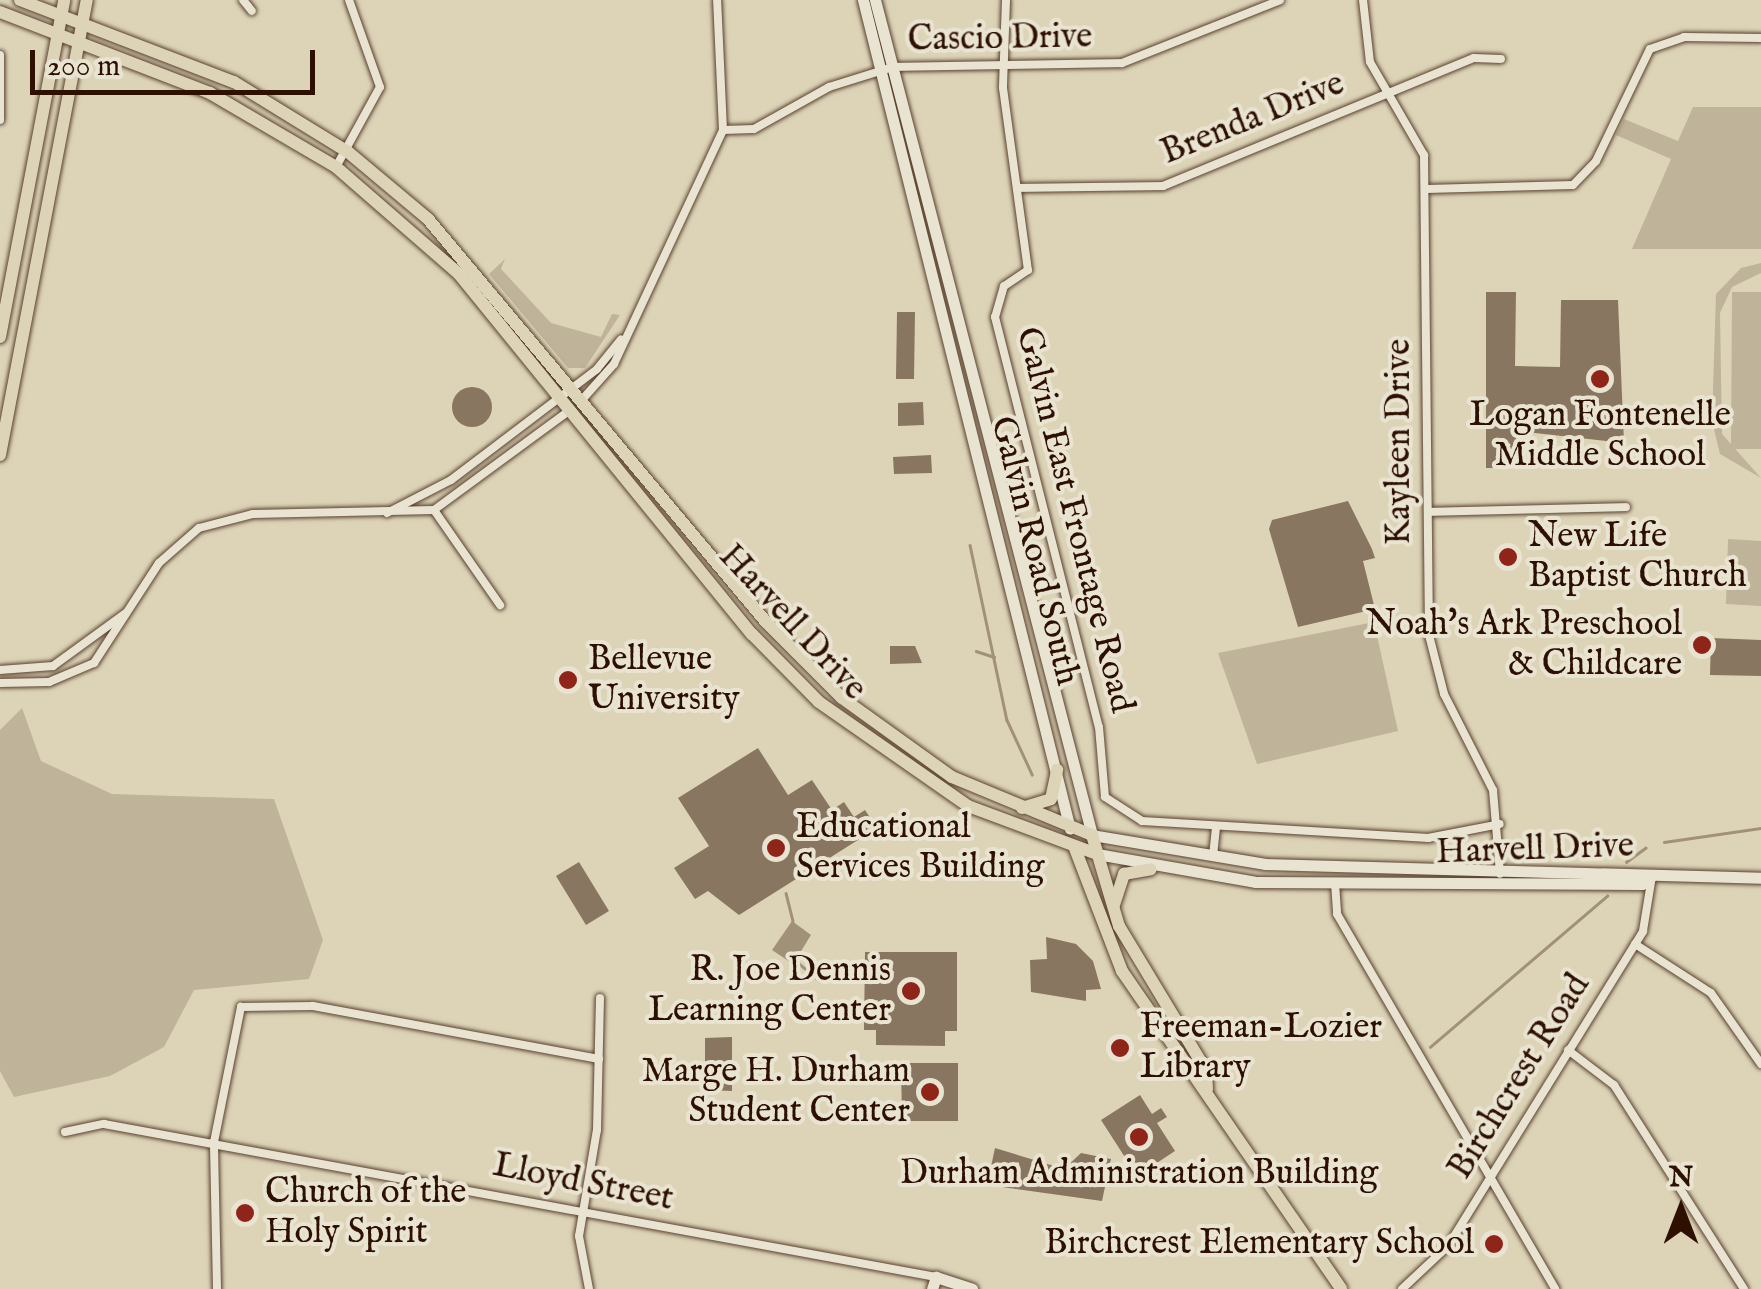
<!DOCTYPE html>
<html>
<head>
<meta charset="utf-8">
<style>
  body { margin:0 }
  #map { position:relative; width:1761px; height:1289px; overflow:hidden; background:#ddd4b8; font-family:"IM FELL English",serif }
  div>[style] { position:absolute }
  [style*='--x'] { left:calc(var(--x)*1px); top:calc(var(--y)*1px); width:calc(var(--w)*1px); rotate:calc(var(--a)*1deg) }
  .green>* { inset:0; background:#bfb399 }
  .water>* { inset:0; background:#a29179 }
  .stream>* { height:2.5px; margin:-1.25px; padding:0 1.25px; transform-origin:1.25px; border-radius:1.25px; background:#a29179 }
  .building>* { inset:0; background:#897660 }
  .round { border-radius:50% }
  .roads { filter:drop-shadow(0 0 2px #5a412e) drop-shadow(0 0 2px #5a412e) }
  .street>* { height:8px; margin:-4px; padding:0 4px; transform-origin:4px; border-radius:4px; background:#e9e3d1 }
  .secondary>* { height:11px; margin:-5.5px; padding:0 5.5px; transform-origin:5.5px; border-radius:5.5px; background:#e9e3d1 }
  .primary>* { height:12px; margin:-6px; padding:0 6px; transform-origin:6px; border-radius:6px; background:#ddd4b8 }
  .dots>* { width:28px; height:28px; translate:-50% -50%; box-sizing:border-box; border:5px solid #e9e3d1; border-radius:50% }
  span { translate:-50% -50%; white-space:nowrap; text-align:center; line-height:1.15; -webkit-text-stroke:8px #e9e3d1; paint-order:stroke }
  .street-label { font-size:35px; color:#2e1000 }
  .poi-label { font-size:35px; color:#2e1000 }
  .left { translate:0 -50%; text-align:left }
  .right { translate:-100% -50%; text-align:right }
  .north { position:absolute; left:1631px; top:1159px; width:100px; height:100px; -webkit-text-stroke:8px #e9e3d1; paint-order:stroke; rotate:0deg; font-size:28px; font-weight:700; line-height:40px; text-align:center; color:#2e1000 }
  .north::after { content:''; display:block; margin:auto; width:35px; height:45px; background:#2e1000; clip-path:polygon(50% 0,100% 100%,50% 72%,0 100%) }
  .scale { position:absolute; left:30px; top:50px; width:285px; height:45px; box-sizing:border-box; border:5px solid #2e1000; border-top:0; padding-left:12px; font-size:30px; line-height:35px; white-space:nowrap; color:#2e1000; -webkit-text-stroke:8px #e9e3d1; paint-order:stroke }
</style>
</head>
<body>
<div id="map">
  <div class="green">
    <i style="clip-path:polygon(1693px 107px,1761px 107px,1761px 249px,1632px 249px,1671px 159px,1616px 135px,1624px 119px,1678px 141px)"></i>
    <i style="clip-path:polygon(505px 259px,501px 269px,551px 323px,601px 337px,612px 314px,620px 315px,585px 368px,568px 368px,489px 274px)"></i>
    <i style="clip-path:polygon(1761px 263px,1761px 273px,1732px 287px,1720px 313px,1722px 434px,1761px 478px,1720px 454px,1712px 421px,1716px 294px,1741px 268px)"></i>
    <i style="clip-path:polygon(1732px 292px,1761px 292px,1761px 449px,1731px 449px)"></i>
    <i style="clip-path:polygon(1728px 539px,1761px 541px,1761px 606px,1726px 604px)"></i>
    <i style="clip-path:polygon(1374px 622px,1398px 731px,1257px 764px,1218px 653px)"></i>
    <i style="clip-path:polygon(22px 708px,41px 761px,112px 794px,274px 799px,323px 940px,309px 979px,194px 990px,164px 1047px,110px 1076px,14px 1097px,0 1071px,0 730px)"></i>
  </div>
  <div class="water">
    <i style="clip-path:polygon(792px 921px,811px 935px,793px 964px,772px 950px)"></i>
  </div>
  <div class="stream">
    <i style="--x:970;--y:545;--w:179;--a:78.1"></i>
    <i style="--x:1007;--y:720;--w:60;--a:65.2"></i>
    <i style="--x:976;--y:651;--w:19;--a:18"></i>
    <i style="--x:1664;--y:842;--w:98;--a:-8.2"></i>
    <i style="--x:1626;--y:862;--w:24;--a:-36"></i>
    <i style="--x:786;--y:893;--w:29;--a:76"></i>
    <i style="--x:796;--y:961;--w:31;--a:40"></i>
    <i style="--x:1430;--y:1047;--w:233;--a:-40.5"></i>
  </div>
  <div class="building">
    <i style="clip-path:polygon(1486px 292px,1516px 292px,1515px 366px,1560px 367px,1561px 300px,1618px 300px,1624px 443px,1518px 431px,1518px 468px,1486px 468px)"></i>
    <i style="clip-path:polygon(897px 312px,915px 312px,914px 379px,896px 379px)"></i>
    <i class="round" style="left:452px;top:387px;width:40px;height:40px"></i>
    <i style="clip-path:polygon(923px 402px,924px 425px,898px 426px,898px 403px)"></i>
    <i style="clip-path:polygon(931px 455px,932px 473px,894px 474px,893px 457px)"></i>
    <i style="clip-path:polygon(1348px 501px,1372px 549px,1375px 558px,1363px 561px,1375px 609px,1298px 627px,1269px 529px,1272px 520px)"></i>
    <i style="clip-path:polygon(1711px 638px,1761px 640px,1761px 676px,1710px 675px)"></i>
    <i style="clip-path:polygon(890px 646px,915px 646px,922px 663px,890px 664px)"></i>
    <i style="clip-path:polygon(758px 748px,788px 795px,812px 780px,832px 810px,844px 802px,854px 817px,865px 810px,877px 828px,739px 915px,708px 891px,695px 899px,674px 868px,709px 846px,678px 798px)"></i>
    <i style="clip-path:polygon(579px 862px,609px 911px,586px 925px,556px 876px)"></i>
    <i style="clip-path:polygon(1046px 937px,1076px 944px,1093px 961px,1101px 989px,1086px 990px,1086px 1001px,1031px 992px,1030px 960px,1047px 959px)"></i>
    <i style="clip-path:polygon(865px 952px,957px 952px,957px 1031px,945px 1031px,945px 1046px,876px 1045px,876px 1030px,864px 1030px)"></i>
    <i style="clip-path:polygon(732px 1037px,732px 1091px,705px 1090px,705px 1038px)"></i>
    <i style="clip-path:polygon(901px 1063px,958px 1063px,958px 1121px,902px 1121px)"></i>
    <i style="clip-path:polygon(1140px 1095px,1152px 1114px,1161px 1108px,1167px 1117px,1157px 1123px,1175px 1151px,1137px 1176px,1101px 1120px)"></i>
    <i style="clip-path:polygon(995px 1148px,1064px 1169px,1081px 1153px,1111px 1159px,1102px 1201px,987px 1185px)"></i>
  </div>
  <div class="roads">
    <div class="street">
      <i style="--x:243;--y:0;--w:14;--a:51"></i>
      <i style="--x:1006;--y:0;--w:88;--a:92"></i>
      <i style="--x:1003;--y:88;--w:184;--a:82.2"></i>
      <i style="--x:1028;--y:270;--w:29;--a:146"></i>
      <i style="--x:1004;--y:286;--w:32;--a:106"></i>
      <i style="--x:995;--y:317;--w:423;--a:75.8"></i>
      <i style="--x:1099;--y:727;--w:70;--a:85.1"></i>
      <i style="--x:1105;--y:797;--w:44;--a:33"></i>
      <i style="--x:1142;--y:821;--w:287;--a:3.4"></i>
      <i style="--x:1428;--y:838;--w:73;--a:-11"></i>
      <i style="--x:1363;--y:0;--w:62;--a:83.6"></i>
      <i style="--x:1370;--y:62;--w:108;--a:59.9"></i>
      <i style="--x:1424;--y:155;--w:480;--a:89.4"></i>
      <i style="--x:1429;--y:635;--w:61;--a:75.7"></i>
      <i style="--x:1444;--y:694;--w:108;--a:63"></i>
      <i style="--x:1493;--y:790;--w:84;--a:85.2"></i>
      <i style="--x:0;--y:55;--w:65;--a:90"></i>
      <i style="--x:723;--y:130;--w:31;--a:-2"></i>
      <i style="--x:754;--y:129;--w:86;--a:-29.2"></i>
      <i style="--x:829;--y:87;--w:67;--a:-17.4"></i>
      <i style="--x:893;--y:67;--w:229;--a:-1"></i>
      <i style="--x:1122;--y:63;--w:170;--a:-21.7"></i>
      <i style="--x:336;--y:167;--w:91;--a:-61.2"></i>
      <i style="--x:380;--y:87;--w:92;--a:-109.6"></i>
      <i style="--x:1017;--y:188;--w:146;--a:-0.8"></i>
      <i style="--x:1163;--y:186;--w:336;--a:-22.4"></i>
      <i style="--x:1474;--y:58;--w:27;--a:2"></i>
      <i style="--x:1427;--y:189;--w:146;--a:-1.6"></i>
      <i style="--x:1573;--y:185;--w:33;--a:-46"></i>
      <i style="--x:1596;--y:161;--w:124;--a:-64.3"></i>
      <i style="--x:1650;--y:49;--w:36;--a:-19"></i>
      <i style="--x:1684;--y:37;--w:77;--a:0.7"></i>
      <i style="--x:580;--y:402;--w:51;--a:-48.2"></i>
      <i style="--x:614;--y:364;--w:258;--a:-65"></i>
      <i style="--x:723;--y:130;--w:130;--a:-92.6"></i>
      <i style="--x:434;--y:510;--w:116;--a:55.2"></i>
      <i style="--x:1428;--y:512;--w:198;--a:-1.4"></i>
      <i style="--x:387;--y:513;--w:72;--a:-27.3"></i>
      <i style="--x:451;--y:480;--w:183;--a:-37.2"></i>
      <i style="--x:597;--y:369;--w:38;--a:-51"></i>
      <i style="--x:0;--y:670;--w:53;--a:-4.3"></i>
      <i style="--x:53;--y:666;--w:90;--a:-36"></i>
      <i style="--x:0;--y:683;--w:49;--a:-1.2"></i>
      <i style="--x:49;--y:682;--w:49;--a:-22.9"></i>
      <i style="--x:94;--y:663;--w:119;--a:-57"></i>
      <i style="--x:159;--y:563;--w:53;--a:-41.2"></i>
      <i style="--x:199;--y:528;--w:56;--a:-14.5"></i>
      <i style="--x:253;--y:514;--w:181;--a:-1.3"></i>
      <i style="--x:434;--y:510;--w:167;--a:-36.3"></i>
      <i style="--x:1213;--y:856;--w:30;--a:-84"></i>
      <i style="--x:1335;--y:883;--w:31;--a:86"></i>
      <i style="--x:1337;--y:914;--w:434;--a:59.8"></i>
      <i style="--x:1635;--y:944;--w:90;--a:32.8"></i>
      <i style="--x:1711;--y:993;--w:87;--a:54.8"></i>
      <i style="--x:1568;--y:1050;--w:58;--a:37.3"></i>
      <i style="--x:1614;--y:1085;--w:242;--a:57.5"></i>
      <i style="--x:65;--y:1132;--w:40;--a:-12"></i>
      <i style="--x:104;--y:1124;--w:846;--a:10.42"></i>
      <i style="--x:217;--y:1289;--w:147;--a:-91.2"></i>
      <i style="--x:214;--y:1142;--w:138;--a:-78.7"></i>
      <i style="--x:241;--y:1007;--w:72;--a:-0.8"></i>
      <i style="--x:313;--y:1006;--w:291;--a:10.5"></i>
      <i style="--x:589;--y:1289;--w:54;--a:-100.7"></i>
      <i style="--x:579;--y:1236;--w:108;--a:-80.4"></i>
      <i style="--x:597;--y:1130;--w:132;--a:-88.7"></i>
      <i style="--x:1402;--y:1289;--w:63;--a:-43.1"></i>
      <i style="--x:1448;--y:1246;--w:370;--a:-58.2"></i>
      <i style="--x:1643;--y:931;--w:56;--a:-80.7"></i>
    </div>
    <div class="secondary">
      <i style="--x:863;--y:0;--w:854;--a:75.98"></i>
      <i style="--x:875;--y:0;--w:863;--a:75.43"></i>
      <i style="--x:1092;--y:835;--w:175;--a:9.5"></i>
      <i style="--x:1265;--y:864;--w:496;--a:1.6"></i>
      <i style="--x:1097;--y:854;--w:160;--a:10"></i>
      <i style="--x:1255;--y:882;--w:387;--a:0.3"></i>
      <i style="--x:1642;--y:884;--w:13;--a:-39"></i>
      <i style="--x:932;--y:1289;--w:13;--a:-72"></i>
      <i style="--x:936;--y:1277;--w:38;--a:18"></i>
    </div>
    <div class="primary">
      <i style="--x:20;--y:0;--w:229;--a:21"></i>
      <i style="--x:234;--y:82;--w:134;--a:31.6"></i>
      <i style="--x:348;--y:152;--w:104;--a:39.9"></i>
      <i style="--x:428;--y:219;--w:526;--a:50.01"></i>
      <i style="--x:766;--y:622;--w:107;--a:45"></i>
      <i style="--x:842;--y:698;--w:135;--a:35.7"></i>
      <i style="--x:952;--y:777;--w:152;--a:22.5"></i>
      <i style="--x:1092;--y:835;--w:95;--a:73.5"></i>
      <i style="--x:1119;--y:926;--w:168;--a:58.9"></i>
      <i style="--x:1206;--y:1070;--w:19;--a:87"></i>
      <i style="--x:0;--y:12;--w:225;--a:21.1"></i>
      <i style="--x:210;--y:93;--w:146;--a:30.4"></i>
      <i style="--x:336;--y:167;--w:163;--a:41"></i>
      <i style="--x:459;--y:274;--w:464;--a:50.9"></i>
      <i style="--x:752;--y:634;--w:95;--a:45.4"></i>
      <i style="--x:819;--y:702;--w:182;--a:34.9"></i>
      <i style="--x:968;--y:806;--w:138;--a:20.4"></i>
      <i style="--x:0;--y:337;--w:343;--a:-79.2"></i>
      <i style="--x:0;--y:455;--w:463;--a:-79.2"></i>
      <i style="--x:1022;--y:808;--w:30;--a:-17"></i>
      <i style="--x:1051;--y:799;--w:30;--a:-78"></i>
      <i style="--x:1074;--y:846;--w:134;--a:69"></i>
      <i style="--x:1122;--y:971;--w:386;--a:55.4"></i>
      <i style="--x:1114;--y:905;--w:33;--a:-72"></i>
      <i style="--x:1124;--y:874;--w:27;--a:-10"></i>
    </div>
  </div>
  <div class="dots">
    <i style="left:1600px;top:379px;background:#8f2418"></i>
    <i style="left:1508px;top:557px;background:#8f2418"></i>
    <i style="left:1702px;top:645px;background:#8f2418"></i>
    <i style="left:568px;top:680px;background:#8f2418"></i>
    <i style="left:776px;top:848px;background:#8f2418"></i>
    <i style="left:911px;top:991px;background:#8f2418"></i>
    <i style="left:1120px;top:1048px;background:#8f2418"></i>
    <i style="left:930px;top:1092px;background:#8f2418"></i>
    <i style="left:1139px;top:1137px;background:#8f2418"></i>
    <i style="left:245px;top:1213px;background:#8f2418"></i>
    <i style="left:1494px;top:1244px;background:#8f2418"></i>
  </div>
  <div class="street-label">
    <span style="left:1000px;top:39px;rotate:-1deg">Cascio Drive</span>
    <span style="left:1253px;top:119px;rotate:-22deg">Brenda Drive</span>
    <span style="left:1400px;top:442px;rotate:-90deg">Kayleen Drive</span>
    <span style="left:1074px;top:520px;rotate:76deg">Galvin East Frontage Road</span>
    <span style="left:1034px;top:551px;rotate:76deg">Galvin Road South</span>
    <span style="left:792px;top:623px;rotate:47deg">Harvell Drive</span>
    <span style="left:1535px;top:850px;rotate:-2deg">Harvell Drive</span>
    <span style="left:1520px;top:1077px;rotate:-58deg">Birchcrest Road</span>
    <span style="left:583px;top:1183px;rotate:11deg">Lloyd Street</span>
  </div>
  <div class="poi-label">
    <span style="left:1600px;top:436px">Logan Fontenelle<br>Middle School</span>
    <span class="left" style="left:1528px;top:557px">New Life<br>Baptist Church</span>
    <span class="right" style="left:1682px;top:645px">Noah's Ark Preschool<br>&amp; Childcare</span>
    <span class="left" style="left:588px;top:680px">Bellevue<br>University</span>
    <span class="left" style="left:796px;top:848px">Educational<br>Services Building</span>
    <span class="right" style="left:891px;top:991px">R. Joe Dennis<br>Learning Center</span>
    <span class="left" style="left:1140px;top:1048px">Freeman-Lozier<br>Library</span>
    <span class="right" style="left:910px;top:1092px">Marge H. Durham<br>Student Center</span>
    <span style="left:1139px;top:1174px">Durham Administration Building</span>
    <span class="left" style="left:265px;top:1213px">Church of the<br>Holy Spirit</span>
    <span class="right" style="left:1474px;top:1244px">Birchcrest Elementary School</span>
  </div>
  <div class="north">N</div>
  <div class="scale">200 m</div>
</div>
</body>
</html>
